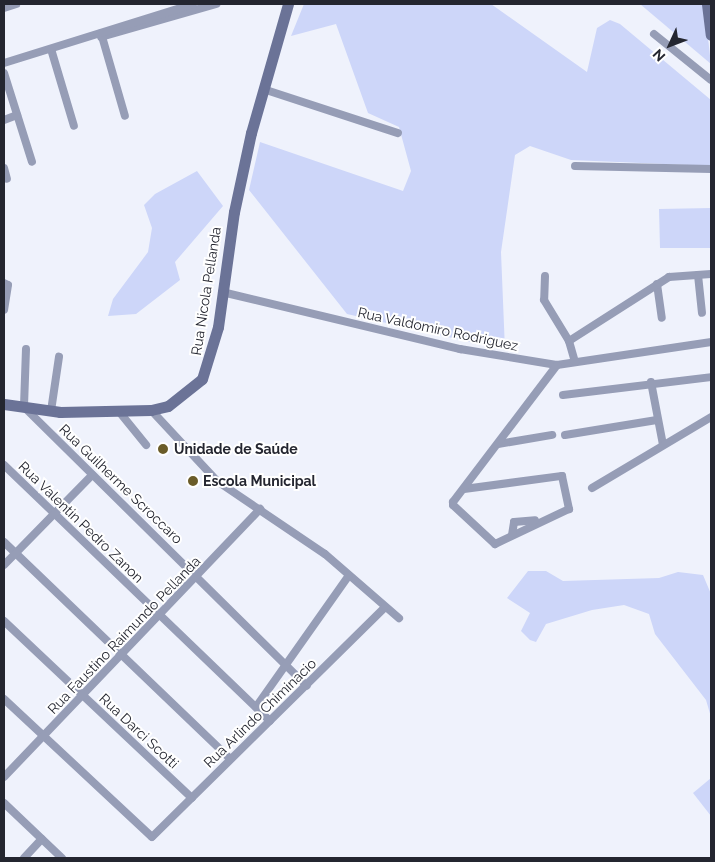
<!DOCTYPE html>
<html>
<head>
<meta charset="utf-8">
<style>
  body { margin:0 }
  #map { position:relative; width:715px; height:862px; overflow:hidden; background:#eff2fc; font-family:Raleway,sans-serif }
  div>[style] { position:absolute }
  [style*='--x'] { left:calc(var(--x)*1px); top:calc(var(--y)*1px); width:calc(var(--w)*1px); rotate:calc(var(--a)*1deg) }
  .green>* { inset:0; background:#cdd6f9 }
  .street>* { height:8px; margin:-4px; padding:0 4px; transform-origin:4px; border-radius:4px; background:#969db6 }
  .secondary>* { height:11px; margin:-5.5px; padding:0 5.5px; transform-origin:5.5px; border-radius:5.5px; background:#6b7397 }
  .dots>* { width:14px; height:14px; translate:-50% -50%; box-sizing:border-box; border:2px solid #fff; border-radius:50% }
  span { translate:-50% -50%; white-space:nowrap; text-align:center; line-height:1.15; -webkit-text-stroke:4px #fff; paint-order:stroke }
  .street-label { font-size:14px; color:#242630 }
  .poi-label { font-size:14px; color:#242630; font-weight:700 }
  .left { translate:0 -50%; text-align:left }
  .frame { position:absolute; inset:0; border:5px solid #242630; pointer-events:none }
  .north { position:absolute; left:645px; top:20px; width:50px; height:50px; -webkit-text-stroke:4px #fff; paint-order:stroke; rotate:227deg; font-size:14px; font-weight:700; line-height:20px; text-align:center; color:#242630 }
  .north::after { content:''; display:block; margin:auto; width:18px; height:22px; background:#242630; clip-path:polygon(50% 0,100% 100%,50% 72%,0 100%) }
</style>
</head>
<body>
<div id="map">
  <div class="green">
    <i style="clip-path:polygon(304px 4px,491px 4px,587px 72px,597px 28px,610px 20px,620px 24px,711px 100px,711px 166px,571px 160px,530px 146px,515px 155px,501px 252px,505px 350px,347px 314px,249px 190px,260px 142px,403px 191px,411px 171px,399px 127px,368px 113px,336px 24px,291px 36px)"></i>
    <i style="clip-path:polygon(640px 4px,704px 4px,711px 64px)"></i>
    <i style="clip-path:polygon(197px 171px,223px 206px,175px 262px,180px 280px,136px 314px,108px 316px,113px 299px,148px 252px,152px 228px,144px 205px,155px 194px)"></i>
    <i style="clip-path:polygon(711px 208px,711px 248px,660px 248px,659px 209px)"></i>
    <i style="clip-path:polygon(528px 571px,546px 571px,563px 581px,659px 578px,678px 572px,703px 575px,711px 594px,711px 717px,706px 700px,655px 634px,649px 614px,624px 605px,592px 610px,546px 624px,536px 642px,530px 640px,521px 631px,530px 613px,507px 598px)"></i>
    <i style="clip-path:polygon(711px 778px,711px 816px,693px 793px)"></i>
  </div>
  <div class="street">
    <i style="--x:4;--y:8;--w:13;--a:-18"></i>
    <i style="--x:101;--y:33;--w:86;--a:73.9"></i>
    <i style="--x:654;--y:34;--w:73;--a:38.9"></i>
    <i style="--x:101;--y:37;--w:120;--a:-16"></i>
    <i style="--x:51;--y:49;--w:80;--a:73.4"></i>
    <i style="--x:4;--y:63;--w:198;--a:-17.3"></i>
    <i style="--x:4;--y:73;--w:93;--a:72.5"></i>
    <i style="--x:263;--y:89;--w:142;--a:18.1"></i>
    <i style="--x:4;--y:120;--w:14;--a:-21"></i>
    <i style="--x:575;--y:166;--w:136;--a:1.3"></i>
    <i style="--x:4;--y:168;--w:11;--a:75"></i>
    <i style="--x:698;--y:275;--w:38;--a:84"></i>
    <i style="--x:545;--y:276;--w:24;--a:92"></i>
    <i style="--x:544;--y:300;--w:48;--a:58.6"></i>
    <i style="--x:4;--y:283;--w:4;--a:27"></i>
    <i style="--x:8;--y:285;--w:25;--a:99"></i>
    <i style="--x:657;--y:284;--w:34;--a:82"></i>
    <i style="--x:222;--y:292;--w:245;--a:13.5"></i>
    <i style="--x:460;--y:349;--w:98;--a:9.4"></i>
    <i style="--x:557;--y:365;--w:156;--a:-8.5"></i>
    <i style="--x:26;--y:349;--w:58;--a:92"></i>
    <i style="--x:24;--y:407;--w:397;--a:44.6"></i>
    <i style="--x:575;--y:362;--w:22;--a:-106"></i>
    <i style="--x:569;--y:341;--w:119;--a:-32.6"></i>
    <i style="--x:669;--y:277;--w:42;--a:-4.1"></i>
    <i style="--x:651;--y:382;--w:64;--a:79.2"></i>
    <i style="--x:563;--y:395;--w:149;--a:-6.9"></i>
    <i style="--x:151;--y:410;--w:97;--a:47.1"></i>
    <i style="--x:217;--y:481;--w:130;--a:34.1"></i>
    <i style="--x:325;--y:554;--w:98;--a:40.9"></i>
    <i style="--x:51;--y:411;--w:55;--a:-81.6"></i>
    <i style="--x:121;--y:414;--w:40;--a:51"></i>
    <i style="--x:565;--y:435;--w:93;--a:-9.3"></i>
    <i style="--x:498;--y:444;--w:55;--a:-9.5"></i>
    <i style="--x:4;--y:465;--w:369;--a:43.9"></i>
    <i style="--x:592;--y:488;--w:139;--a:-30.8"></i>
    <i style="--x:464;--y:489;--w:99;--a:-7.6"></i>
    <i style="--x:562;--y:476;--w:34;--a:78"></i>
    <i style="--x:569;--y:509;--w:82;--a:154.7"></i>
    <i style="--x:495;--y:544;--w:57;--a:-137.1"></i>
    <i style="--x:453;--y:505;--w:3;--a:-90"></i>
    <i style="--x:453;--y:502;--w:172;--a:-52.8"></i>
    <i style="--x:512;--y:535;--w:13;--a:-81"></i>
    <i style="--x:514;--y:522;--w:21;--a:-5"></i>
    <i style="--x:4;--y:542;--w:313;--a:43.8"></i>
    <i style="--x:4;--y:565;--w:126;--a:-45.6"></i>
    <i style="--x:4;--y:621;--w:258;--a:43.3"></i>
    <i style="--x:4;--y:699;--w:202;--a:43"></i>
    <i style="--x:152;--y:837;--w:327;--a:-44.6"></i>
    <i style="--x:256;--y:707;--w:161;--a:-54.8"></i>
    <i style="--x:4;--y:777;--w:371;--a:-46.3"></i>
    <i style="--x:4;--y:803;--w:80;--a:43.5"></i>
    <i style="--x:24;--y:858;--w:26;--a:-47"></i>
  </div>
  <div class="secondary">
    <i style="--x:707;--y:4;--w:31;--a:83"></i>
    <i style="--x:4;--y:404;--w:57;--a:8.1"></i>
    <i style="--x:60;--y:412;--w:91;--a:-1.3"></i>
    <i style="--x:151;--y:410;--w:17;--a:-13"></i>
    <i style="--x:168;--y:406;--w:43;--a:-38.5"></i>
    <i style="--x:202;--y:379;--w:54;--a:-72.9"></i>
    <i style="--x:218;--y:327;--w:116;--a:-82.1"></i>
    <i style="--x:234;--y:212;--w:81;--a:-77.9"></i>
    <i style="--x:251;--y:133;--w:134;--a:-74"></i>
  </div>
  <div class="dots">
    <i style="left:163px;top:449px;background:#6a5c29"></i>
    <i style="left:193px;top:481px;background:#6a5c29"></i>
  </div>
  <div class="street-label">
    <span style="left:206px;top:291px;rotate:-81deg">Rua Nicola Pellanda</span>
    <span style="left:438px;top:329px;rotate:12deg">Rua Valdomiro Rodriguez</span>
    <span style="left:121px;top:484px;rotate:44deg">Rua Guilherme Scroccaro</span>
    <span style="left:81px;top:522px;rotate:44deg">Rua Valentin Pedro Zanon</span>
    <span style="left:124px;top:635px;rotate:-46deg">Rua Faustino Raimundo Pellanda</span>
    <span style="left:260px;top:713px;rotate:-44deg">Rua Arlindo Chiminacio</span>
    <span style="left:139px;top:731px;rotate:43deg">Rua Darci Scotti</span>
  </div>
  <div class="poi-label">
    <span class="left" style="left:174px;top:449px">Unidade de Saúde</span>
    <span class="left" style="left:203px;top:481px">Escola Municipal</span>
  </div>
  <div class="frame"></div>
  <div class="north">N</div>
</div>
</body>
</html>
